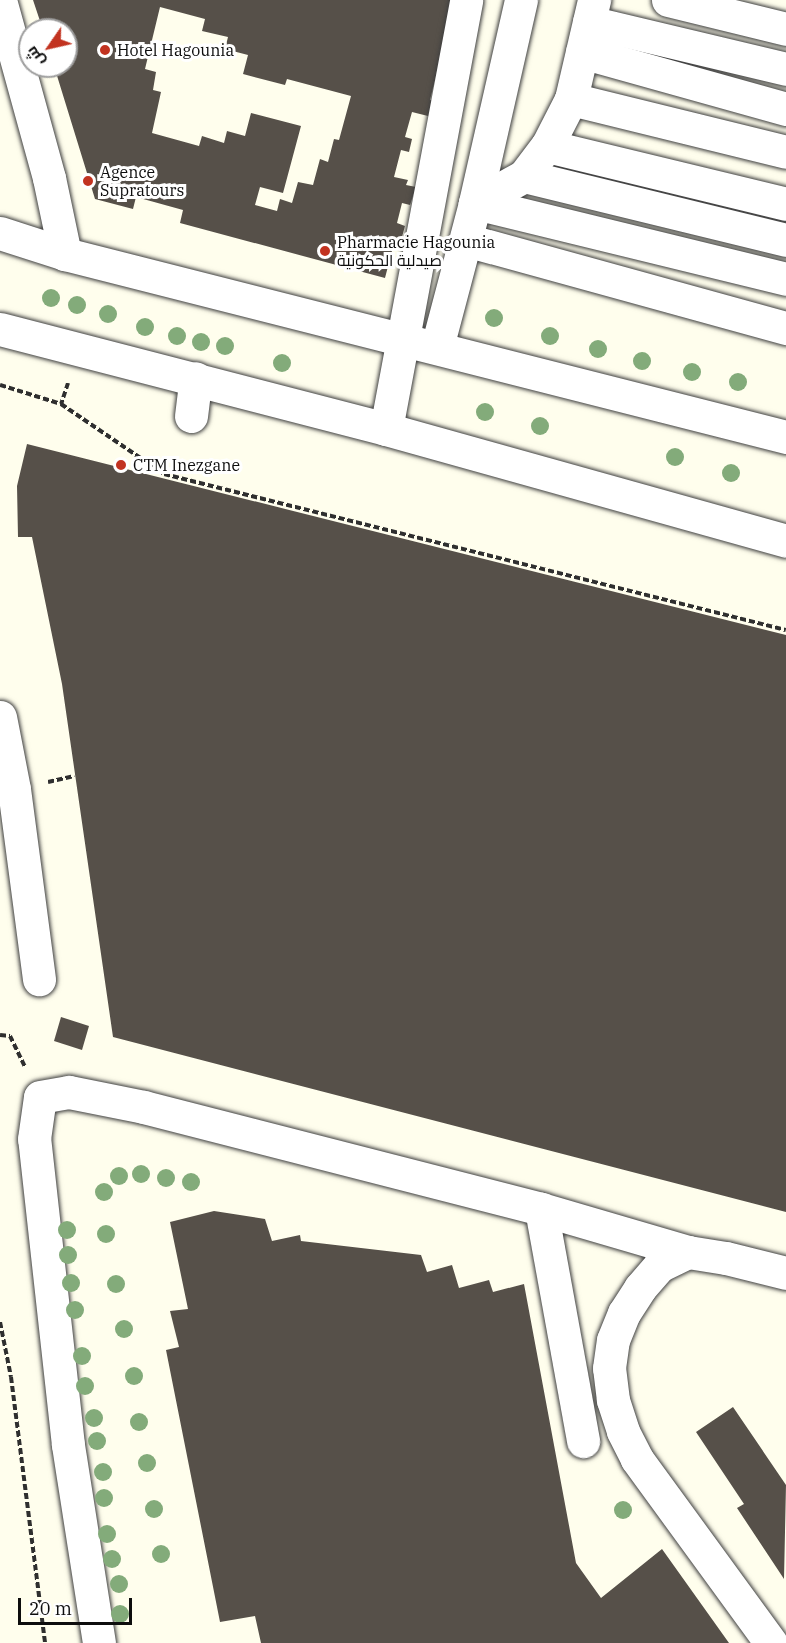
<!DOCTYPE html>
<html>
<head>
<meta charset="utf-8">
<style>
  body { margin:0 }
  #map { position:relative; width:786px; height:1643px; overflow:hidden; background:#fffeed; font-family:"IBM Plex Serif",Cairo,serif }
  div>[style] { position:absolute }
  [style*='--x'] { left:calc(var(--x)*1px); top:calc(var(--y)*1px); width:calc(var(--w)*1px); rotate:calc(var(--a)*1deg) }
  .building>* { inset:0; background:#565049 }
  .path>* { height:4px; margin-top:-2px; transform-origin:0; background:repeating-linear-gradient(90deg,#2f2f2f 0 6px,transparent 0 9px) }
  .roads { filter:drop-shadow(0 0 2px #404040) drop-shadow(0 0 2px #404040) }
  .minor>* { height:33px; margin:-16.5px; padding:0 16.5px; transform-origin:16.5px; border-radius:16.5px; background:#fff }
  .trees>* { width:18px; height:18px; margin:-9px; border-radius:50%; background:#83ab7a }
  .dots>* { width:16px; height:16px; translate:-50% -50%; box-sizing:border-box; border:3px solid #fff; border-radius:50% }
  span { translate:-50% -50%; white-space:nowrap; text-align:center; line-height:1.15; -webkit-text-stroke:6px #fff; paint-order:stroke }
  .poi-label { font-size:16px; color:#0d0d0d }
  .left { translate:0 -50%; text-align:left }
  .north { position:absolute; left:18px; top:18px; width:60px; height:60px; box-sizing:border-box; background:#fff; border:2px solid #9e9e9e; border-radius:50%; rotate:236deg; font-size:16px; font-weight:700; line-height:24px; text-align:center; color:#0d0d0d }
  .north::after { content:''; display:block; margin:auto; width:21px; height:27px; background:#c23320; clip-path:polygon(50% 0,100% 100%,50% 72%,0 100%) }
  .scale { position:absolute; left:18px; top:1598px; width:114px; height:27px; box-sizing:border-box; border:3px solid #0d0d0d; border-top:0; padding-left:8px; font-size:18px; line-height:21px; white-space:nowrap; color:#0d0d0d; -webkit-text-stroke:4px #fff; paint-order:stroke }
</style>
</head>
<body>
<div id="map">
  <div class="building">
    <i style="clip-path:polygon(evenodd,33px 0,455px 0,430px 100px,436px 101px,432px 117px,412px 112px,405px 137px,412px 139px,409px 152px,401px 150px,394px 177px,408px 180px,406px 185px,416px 187px,410px 205px,402px 203px,397px 223px,405px 226px,399px 248px,393px 247px,385px 278px,180px 223px,183px 210px,136px 197px,133px 209px,95px 199px,54px 66px,66px 66px,66px 30px,43px 30px,33px 0,160px 7px,205px 19px,202px 31px,228px 37px,225px 49px,248px 55px,243px 74px,285px 85px,287px 79px,351px 96px,339px 140px,334px 139px,328px 162px,320px 159px,313px 185px,298px 182px,292px 203px,280px 199px,277px 211px,255px 205px,260px 187px,283px 193px,301px 126px,251px 113px,245px 136px,227px 131px,224px 143px,202px 136px,199px 146px,152px 133px,161px 92px,153px 90px,156px 72px,145px 69px,160px 7px)"></i>
    <i style="clip-path:polygon(27px 444px,786px 635px,786px 1212px,113px 1037px,62px 684px,32px 537px,18px 537px,17px 486px)"></i>
    <i style="clip-path:polygon(61px 1017px,89px 1026px,82px 1050px,54px 1041px)"></i>
    <i style="clip-path:polygon(214px 1211px,265px 1219px,272px 1241px,300px 1235px,301px 1241px,421px 1255px,427px 1272px,452px 1265px,459px 1288px,489px 1280px,493px 1292px,524px 1284px,576px 1563px,601px 1598px,662px 1549px,729px 1643px,261px 1643px,255px 1616px,220px 1622px,166px 1350px,179px 1347px,170px 1311px,188px 1309px,170px 1222px)"></i>
    <i style="clip-path:polygon(733px 1407px,786px 1485px,784px 1579px,737px 1508px,744px 1504px,696px 1432px)"></i>
  </div>
  <div class="path">
    <i style="--x:68;--y:383;--w:22;--a:108"></i>
    <i style="--x:61;--y:404;--w:125;--a:34.2"></i>
    <i style="--x:164;--y:474;--w:641;--a:14.08"></i>
    <i style="--x:0;--y:385;--w:64;--a:17.3"></i>
    <i style="--x:48;--y:782;--w:27;--a:-13"></i>
    <i style="--x:0;--y:1035;--w:10;--a:6"></i>
    <i style="--x:10;--y:1036;--w:34;--a:64"></i>
    <i style="--x:0;--y:1322;--w:56;--a:78.7"></i>
    <i style="--x:11;--y:1377;--w:268;--a:82.7"></i>
  </div>
  <div class="roads">
    <div class="minor">
      <i style="--x:0;--y:0;--w:185;--a:74.6"></i>
      <i style="--x:49;--y:178;--w:78;--a:78.1"></i>
      <i style="--x:521;--y:0;--w:208;--a:102.8"></i>
      <i style="--x:475;--y:203;--w:320;--a:13.7"></i>
      <i style="--x:668;--y:0;--w:122;--a:13.8"></i>
      <i style="--x:589;--y:22;--w:203;--a:13.4"></i>
      <i style="--x:582;--y:52;--w:212;--a:15.6"></i>
      <i style="--x:571;--y:99;--w:221;--a:13.8"></i>
      <i style="--x:547;--y:146;--w:246;--a:13.6"></i>
      <i style="--x:524;--y:176;--w:270;--a:13.7"></i>
      <i style="--x:0;--y:233;--w:68;--a:17.9"></i>
      <i style="--x:65;--y:254;--w:744;--a:14.24"></i>
      <i style="--x:466;--y:240;--w:332;--a:15.4"></i>
      <i style="--x:0;--y:329;--w:399;--a:14.5"></i>
      <i style="--x:386;--y:429;--w:415;--a:15.6"></i>
      <i style="--x:437;--y:347;--w:149;--a:-75.2"></i>
      <i style="--x:475;--y:203;--w:56;--a:-28.9"></i>
      <i style="--x:524;--y:176;--w:38;--a:-53"></i>
      <i style="--x:547;--y:146;--w:53;--a:-62.9"></i>
      <i style="--x:571;--y:99;--w:102;--a:-76.9"></i>
      <i style="--x:191;--y:416;--w:38;--a:-83"></i>
      <i style="--x:386;--y:429;--w:436;--a:-79.4"></i>
      <i style="--x:0;--y:717;--w:73;--a:79"></i>
      <i style="--x:14;--y:789;--w:192;--a:82.5"></i>
      <i style="--x:541;--y:1209;--w:236;--a:79.7"></i>
      <i style="--x:99;--y:1643;--w:200;--a:-98.9"></i>
      <i style="--x:68;--y:1445;--w:308;--a:-96.3"></i>
      <i style="--x:34;--y:1139;--w:42;--a:-81.9"></i>
      <i style="--x:40;--y:1097;--w:29;--a:-10"></i>
      <i style="--x:69;--y:1092;--w:76;--a:11.3"></i>
      <i style="--x:144;--y:1107;--w:410;--a:14.4"></i>
      <i style="--x:541;--y:1209;--w:153;--a:16.3"></i>
      <i style="--x:771;--y:1643;--w:228;--a:-126.1"></i>
      <i style="--x:637;--y:1459;--w:31;--a:-117"></i>
      <i style="--x:623;--y:1431;--w:33;--a:-108"></i>
      <i style="--x:613;--y:1400;--w:32;--a:-97"></i>
      <i style="--x:609;--y:1368;--w:28;--a:-82"></i>
      <i style="--x:613;--y:1340;--w:29;--a:-68"></i>
      <i style="--x:624;--y:1313;--w:30;--a:-57"></i>
      <i style="--x:640;--y:1288;--w:29;--a:-49"></i>
      <i style="--x:659;--y:1266;--w:32;--a:-26"></i>
      <i style="--x:688;--y:1252;--w:38;--a:9"></i>
      <i style="--x:726;--y:1258;--w:62;--a:14"></i>
    </div>
  </div>
  <div class="trees">
    <i style="left:51px;top:298px"></i>
    <i style="left:77px;top:305px"></i>
    <i style="left:108px;top:314px"></i>
    <i style="left:494px;top:318px"></i>
    <i style="left:145px;top:327px"></i>
    <i style="left:177px;top:336px"></i>
    <i style="left:550px;top:336px"></i>
    <i style="left:201px;top:342px"></i>
    <i style="left:225px;top:346px"></i>
    <i style="left:598px;top:349px"></i>
    <i style="left:642px;top:361px"></i>
    <i style="left:282px;top:363px"></i>
    <i style="left:692px;top:372px"></i>
    <i style="left:738px;top:382px"></i>
    <i style="left:485px;top:412px"></i>
    <i style="left:540px;top:426px"></i>
    <i style="left:675px;top:457px"></i>
    <i style="left:731px;top:473px"></i>
    <i style="left:141px;top:1174px"></i>
    <i style="left:119px;top:1176px"></i>
    <i style="left:166px;top:1178px"></i>
    <i style="left:191px;top:1182px"></i>
    <i style="left:104px;top:1192px"></i>
    <i style="left:67px;top:1230px"></i>
    <i style="left:106px;top:1234px"></i>
    <i style="left:68px;top:1255px"></i>
    <i style="left:71px;top:1283px"></i>
    <i style="left:116px;top:1284px"></i>
    <i style="left:75px;top:1310px"></i>
    <i style="left:124px;top:1329px"></i>
    <i style="left:82px;top:1356px"></i>
    <i style="left:134px;top:1376px"></i>
    <i style="left:85px;top:1386px"></i>
    <i style="left:94px;top:1418px"></i>
    <i style="left:139px;top:1422px"></i>
    <i style="left:97px;top:1441px"></i>
    <i style="left:147px;top:1463px"></i>
    <i style="left:103px;top:1472px"></i>
    <i style="left:104px;top:1498px"></i>
    <i style="left:154px;top:1509px"></i>
    <i style="left:623px;top:1510px"></i>
    <i style="left:107px;top:1534px"></i>
    <i style="left:161px;top:1554px"></i>
    <i style="left:112px;top:1559px"></i>
    <i style="left:119px;top:1584px"></i>
    <i style="left:120px;top:1614px"></i>
  </div>
  <div class="dots">
    <i style="left:105px;top:50px;background:#c23320"></i>
    <i style="left:88px;top:181px;background:#c23320"></i>
    <i style="left:325px;top:251px;background:#c23320"></i>
    <i style="left:121px;top:465px;background:#c23320"></i>
  </div>
  <div class="poi-label">
    <span class="left" style="left:117px;top:50px">Hotel Hagounia</span>
    <span class="left" style="left:100px;top:181px">Agence<br>Supratours</span>
    <span class="left" style="left:337px;top:251px">Pharmacie Hagounia<br>صيدلية الحكونية</span>
    <span class="left" style="left:133px;top:465px">CTM Inezgane</span>
  </div>
  <div class="north">ش</div>
  <div class="scale">20 m</div>
</div>
</body>
</html>
